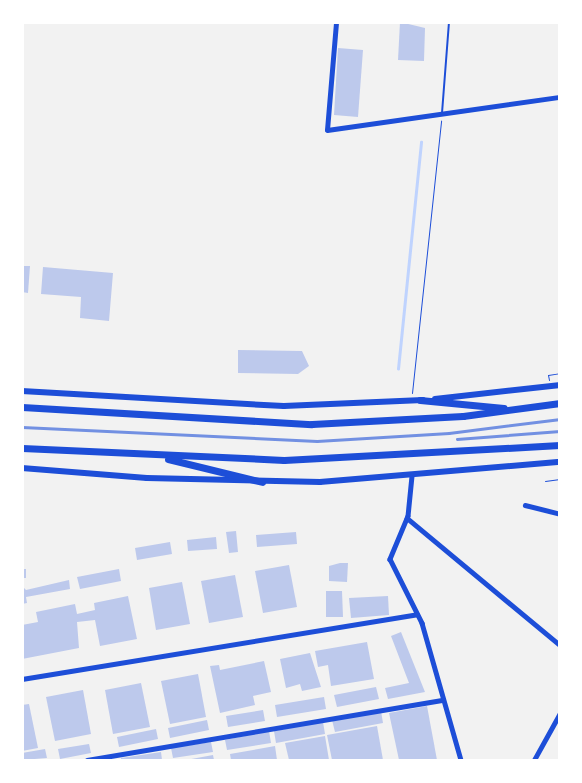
<!DOCTYPE html>
<html>
<head>
<meta charset="utf-8">
<style>
  body { margin:0 }
  #map { position:relative; width:582px; height:783px; overflow:hidden; background:#f2f2f2; font-family:"Open Sans",sans-serif }
  div>[style] { position:absolute }
  [style*='--x'] { left:calc(var(--x)*1px); top:calc(var(--y)*1px); width:calc(var(--w)*1px); rotate:calc(var(--a)*1deg) }
  .stream>* { height:2.5px; margin:-1.25px; padding:0 1.25px; transform-origin:1.25px; border-radius:1.25px; background:#bfd3fe }
  .building>* { inset:0; background:#bdc9ec }
  .path>* { height:1px; margin:-0.5px; padding:0 0.5px; transform-origin:0.5px; border-radius:0.5px; background:#1d4ed8 }
  .service>* { height:2px; margin:-1px; padding:0 1px; transform-origin:1px; border-radius:1px; background:#1d4ed8 }
  .minor>* { height:4.5px; margin:-2.25px; padding:0 2.25px; transform-origin:2.25px; border-radius:2.25px; background:#1d4ed8 }
  .tertiary>* { height:5px; margin:-2.5px; padding:0 2.5px; transform-origin:2.5px; border-radius:2.5px; background:#1d4ed8 }
  .secondary>* { height:5.5px; margin:-2.75px; padding:0 2.75px; transform-origin:2.75px; border-radius:2.75px; background:#1d4ed8 }
  .primary>* { height:7px; margin:-3.5px; padding:0 3.5px; transform-origin:3.5px; border-radius:3.5px; background:#1d4ed8 }
  .rail>* { height:2.5px; margin:-1.25px; padding:0 1.25px; transform-origin:1.25px; border-radius:1.25px; background:#7290e2 }
  span { translate:-50% -50%; white-space:nowrap; text-align:center; line-height:1.15; -webkit-text-stroke:4px #fff; paint-order:stroke }
  .frame { position:absolute; inset:0; border:24px solid #fff; pointer-events:none }
</style>
</head>
<body>
<div id="map">
  <div class="stream">
    <i style="--x:398;--y:369;--w:228;--a:-84.2"></i>
  </div>
  <div class="building">
    <i style="clip-path:polygon(400px 22px,425px 28px,424px 61px,398px 60px)"></i>
    <i style="clip-path:polygon(338px 48px,363px 50px,358px 117px,334px 115px)"></i>
    <i style="clip-path:polygon(22px 266px,30px 266px,28px 293px,22px 292px)"></i>
    <i style="clip-path:polygon(43px 267px,113px 273px,109px 321px,80px 318px,81px 297px,41px 294px)"></i>
    <i style="clip-path:polygon(238px 350px,302px 351px,309px 366px,298px 374px,238px 373px)"></i>
    <i style="clip-path:polygon(236px 531px,238px 552px,229px 553px,226px 532px)"></i>
    <i style="clip-path:polygon(296px 532px,297px 544px,257px 547px,256px 535px)"></i>
    <i style="clip-path:polygon(216px 537px,217px 549px,188px 551px,187px 540px)"></i>
    <i style="clip-path:polygon(170px 542px,172px 554px,137px 560px,135px 548px)"></i>
    <i style="clip-path:polygon(340px 563px,348px 563px,347px 582px,329px 581px,329px 566px)"></i>
    <i style="clip-path:polygon(289px 565px,297px 607px,263px 613px,255px 571px)"></i>
    <i style="clip-path:polygon(22px 569px,26px 569px,26px 578px,22px 578px)"></i>
    <i style="clip-path:polygon(119px 569px,121px 581px,80px 589px,77px 577px)"></i>
    <i style="clip-path:polygon(235px 575px,243px 617px,209px 623px,201px 581px)"></i>
    <i style="clip-path:polygon(69px 580px,70px 589px,26px 597px,27px 603px,22px 604px,22px 586px,26px 590px)"></i>
    <i style="clip-path:polygon(182px 582px,190px 624px,156px 630px,149px 588px)"></i>
    <i style="clip-path:polygon(326px 591px,342px 591px,343px 617px,326px 617px)"></i>
    <i style="clip-path:polygon(128px 596px,137px 639px,100px 646px,95px 620px,77px 622px,79px 648px,22px 659px,22px 625px,38px 622px,36px 612px,75px 604px,77px 614px,95px 610px,94px 603px)"></i>
    <i style="clip-path:polygon(388px 596px,389px 615px,351px 618px,349px 598px)"></i>
    <i style="clip-path:polygon(401px 632px,425px 692px,388px 699px,385px 688px,409px 683px,391px 636px)"></i>
    <i style="clip-path:polygon(367px 642px,374px 679px,331px 686px,328px 665px,318px 667px,315px 651px)"></i>
    <i style="clip-path:polygon(310px 653px,321px 687px,302px 691px,300px 684px,286px 688px,280px 659px)"></i>
    <i style="clip-path:polygon(264px 661px,271px 692px,253px 696px,255px 705px,220px 713px,210px 666px,219px 665px,220px 670px)"></i>
    <i style="clip-path:polygon(198px 674px,206px 717px,170px 724px,161px 681px)"></i>
    <i style="clip-path:polygon(141px 683px,150px 727px,113px 734px,105px 690px)"></i>
    <i style="clip-path:polygon(376px 687px,379px 699px,337px 707px,334px 695px)"></i>
    <i style="clip-path:polygon(83px 690px,91px 734px,55px 741px,46px 697px)"></i>
    <i style="clip-path:polygon(324px 697px,326px 709px,277px 717px,275px 705px)"></i>
    <i style="clip-path:polygon(29px 704px,38px 748px,22px 751px,22px 705px)"></i>
    <i style="clip-path:polygon(427px 706px,437px 760px,399px 760px,389px 713px)"></i>
    <i style="clip-path:polygon(263px 710px,265px 721px,228px 727px,226px 716px)"></i>
    <i style="clip-path:polygon(381px 711px,383px 723px,335px 732px,332px 720px)"></i>
    <i style="clip-path:polygon(207px 720px,209px 730px,170px 738px,168px 728px)"></i>
    <i style="clip-path:polygon(323px 722px,325px 734px,276px 743px,274px 731px)"></i>
    <i style="clip-path:polygon(377px 726px,383px 760px,332px 760px,327px 735px)"></i>
    <i style="clip-path:polygon(156px 729px,158px 739px,119px 747px,117px 737px)"></i>
    <i style="clip-path:polygon(269px 731px,271px 743px,227px 750px,225px 740px)"></i>
    <i style="clip-path:polygon(325px 736px,329px 760px,289px 760px,285px 743px)"></i>
    <i style="clip-path:polygon(211px 742px,213px 752px,173px 758px,171px 748px)"></i>
    <i style="clip-path:polygon(89px 744px,91px 753px,60px 759px,58px 749px)"></i>
    <i style="clip-path:polygon(275px 746px,277px 760px,231px 760px,230px 754px)"></i>
    <i style="clip-path:polygon(45px 749px,47px 758px,22px 760px,22px 753px)"></i>
    <i style="clip-path:polygon(161px 752px,162px 760px,121px 760px,121px 758px)"></i>
    <i style="clip-path:polygon(213px 755px,214px 760px,186px 760px)"></i>
  </div>
  <div class="path">
    <i style="--x:549;--y:380;--w:5;--a:-101"></i>
    <i style="--x:548;--y:375;--w:12;--a:-9"></i>
    <i style="--x:412;--y:393;--w:274;--a:-83.9"></i>
    <i style="--x:545;--y:481;--w:15;--a:-8"></i>
  </div>
  <div class="service">
    <i style="--x:442;--y:113;--w:91;--a:-85.6"></i>
  </div>
  <div class="minor">
    <i style="--x:327;--y:130;--w:108;--a:-85.2"></i>
    <i style="--x:412;--y:476;--w:40;--a:95.7"></i>
    <i style="--x:408;--y:516;--w:47;--a:112.7"></i>
    <i style="--x:390;--y:559;--w:72;--a:63.4"></i>
    <i style="--x:422;--y:623;--w:142;--a:74.1"></i>
    <i style="--x:525;--y:505;--w:36;--a:14"></i>
    <i style="--x:407;--y:518;--w:199;--a:39.7"></i>
    <i style="--x:22;--y:679;--w:400;--a:-9.3"></i>
    <i style="--x:87;--y:760;--w:361;--a:-9.6"></i>
    <i style="--x:534;--y:760;--w:54;--a:-61"></i>
  </div>
  <div class="tertiary">
    <i style="--x:327;--y:130;--w:235;--a:-8.1"></i>
  </div>
  <div class="secondary">
    <i style="--x:22;--y:391;--w:262;--a:3.3"></i>
    <i style="--x:284;--y:406;--w:139;--a:-2.5"></i>
    <i style="--x:435;--y:399;--w:126;--a:-6.4"></i>
    <i style="--x:22;--y:468;--w:125;--a:4.6"></i>
    <i style="--x:147;--y:478;--w:173;--a:1.3"></i>
    <i style="--x:320;--y:482;--w:241;--a:-4.8"></i>
  </div>
  <div class="primary">
    <i style="--x:420;--y:400;--w:84;--a:5.4"></i>
    <i style="--x:22;--y:407;--w:290;--a:3.4"></i>
    <i style="--x:312;--y:424;--w:151;--a:-3"></i>
    <i style="--x:463;--y:416;--w:98;--a:-7.6"></i>
    <i style="--x:22;--y:448;--w:262;--a:2.6"></i>
    <i style="--x:284;--y:460;--w:276;--a:-3.1"></i>
    <i style="--x:168;--y:459;--w:97;--a:13.7"></i>
  </div>
  <div class="rail">
    <i style="--x:22;--y:427;--w:295;--a:2.7"></i>
    <i style="--x:317;--y:441;--w:132;--a:-3.5"></i>
    <i style="--x:449;--y:433;--w:112;--a:-7.2"></i>
    <i style="--x:457;--y:439;--w:103;--a:-4.4"></i>
  </div>
  <div class="frame"></div>
</div>
</body>
</html>
